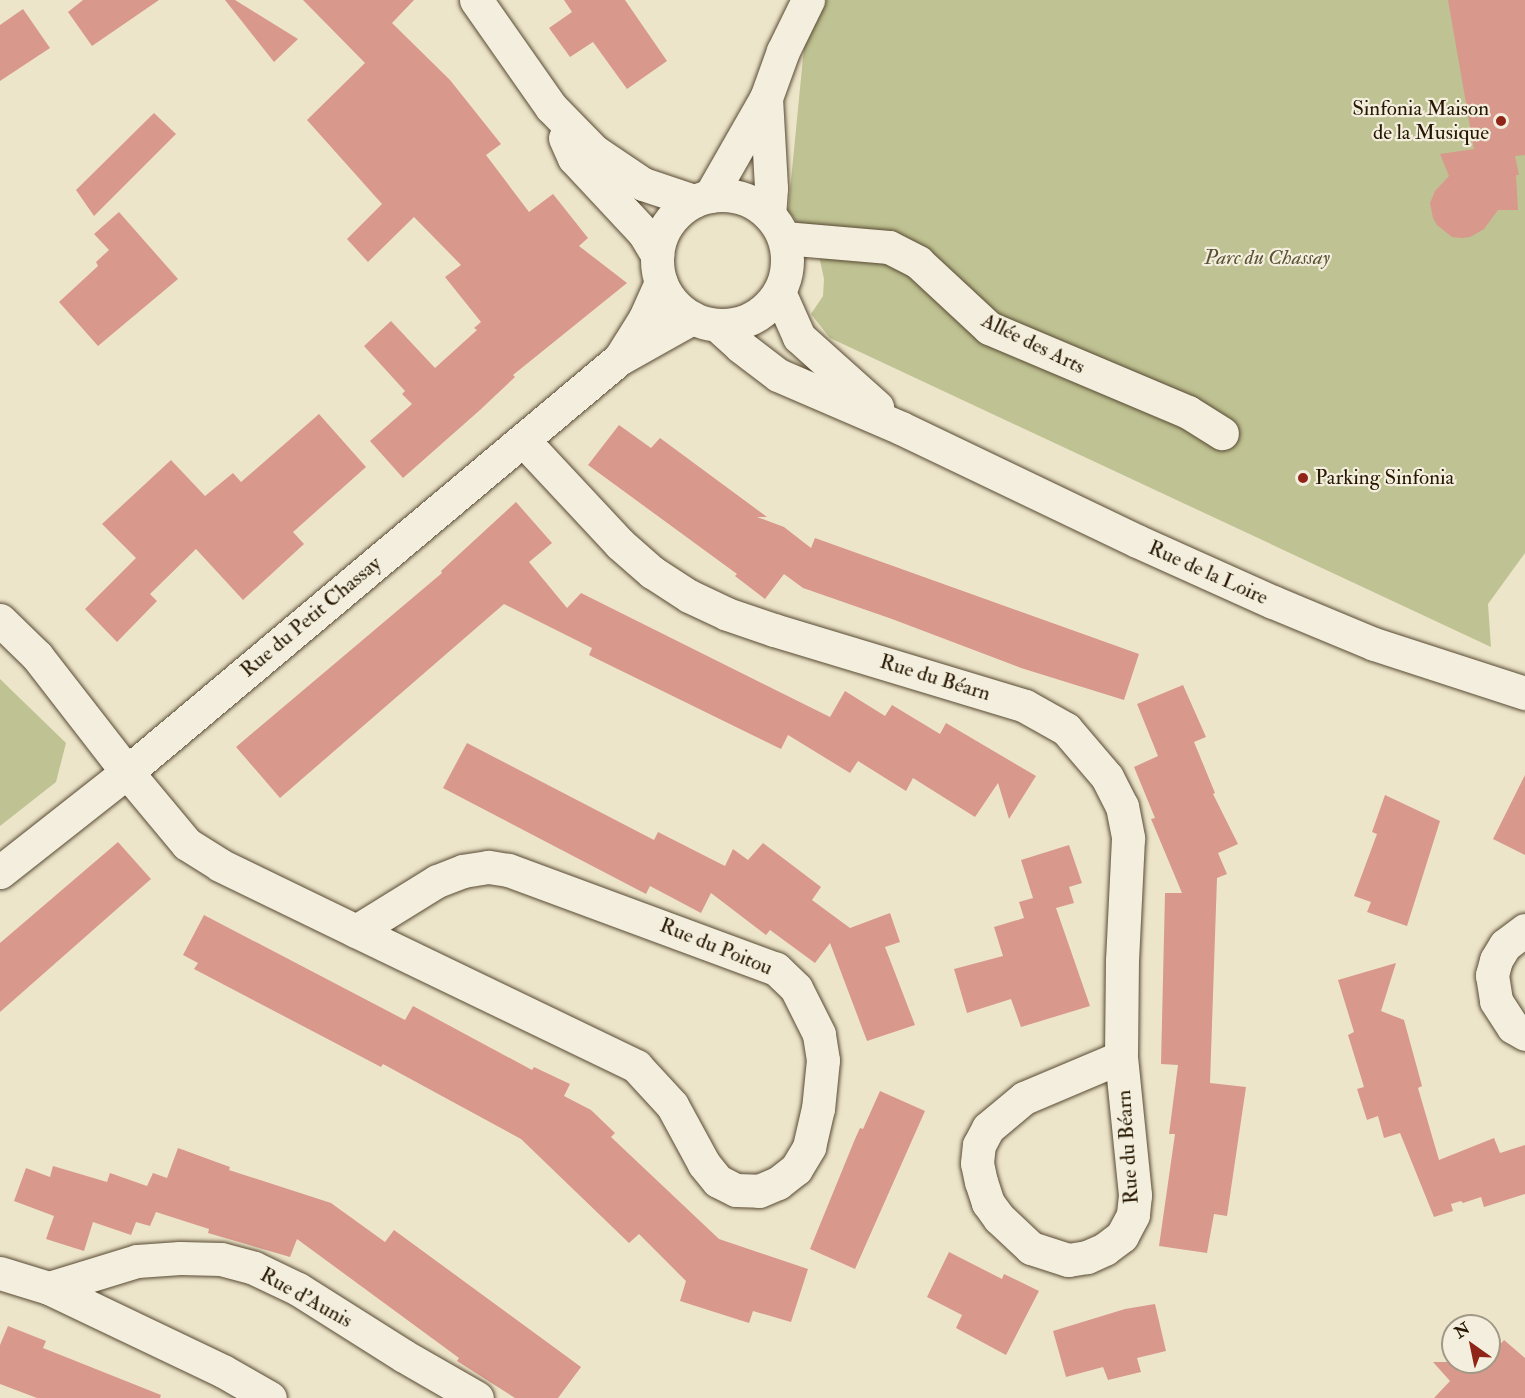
<!DOCTYPE html>
<html>
<head>
<meta charset="utf-8">
<style>
  body { margin:0 }
  #map { position:relative; width:1525px; height:1398px; overflow:hidden; background:#ede5ca; font-family:"IM FELL Double Pica",serif }
  div>[style] { position:absolute }
  [style*='--x'] { left:calc(var(--x)*1px); top:calc(var(--y)*1px); width:calc(var(--w)*1px); rotate:calc(var(--a)*1deg) }
  .green>* { inset:0; background:#bfc292 }
  .building>* { inset:0; background:#d9988c }
  .roads { filter:drop-shadow(0 0 2px #584a33) drop-shadow(0 0 2px #584a33) }
  .minor>* { height:33px; margin:-16.5px; padding:0 16.5px; transform-origin:16.5px; border-radius:16.5px; background:#f3eedd }
  .minor>.ring { margin:-16.5px; padding:0; box-sizing:content-box; background:none; border:33px solid #f3eedd; border-radius:50% }
  .dots>* { width:16px; height:16px; translate:-50% -50%; box-sizing:border-box; border:3px solid #f3eedd; border-radius:50% }
  span { translate:-50% -50%; white-space:nowrap; text-align:center; line-height:1.15; -webkit-text-stroke:4.5px #f3eedd; paint-order:stroke }
  .poi-label { font-size:21px; color:#271701 }
  .right { translate:-100% -50%; text-align:right }
  .left { translate:0 -50%; text-align:left }
  .park-label { font-size:21px; color:#5c5334; font-style:italic }
  .street-label { font-size:21px; color:#271701 }
  .north { position:absolute; left:1441px; top:1314px; width:60px; height:60px; box-sizing:border-box; background:#f3eedd; border:2px solid #a19885; border-radius:50%; rotate:327deg; font-size:16px; font-weight:700; line-height:24px; text-align:center; color:#271701 }
  .north::after { content:''; display:block; margin:auto; width:21px; height:27px; background:#8f2418; clip-path:polygon(50% 0,100% 100%,50% 72%,0 100%) }
</style>
</head>
<body>
<div id="map">
  <div class="green">
    <i style="clip-path:polygon(825px 0,1525px 0,1525px 553px,1488px 604px,1491px 647px,830px 338px,811px 314px,823px 296px,824px 279px,820px 260px,811px 238px,788px 211px,806px 27px)"></i>
    <i style="clip-path:polygon(0 679px,66px 743px,56px 782px,0 826px)"></i>
  </div>
  <div class="building">
    <i style="clip-path:polygon(83px 0,159px 0,92px 46px,68px 12px)"></i>
    <i style="clip-path:polygon(225px 0,235px 0,298px 39px,274px 62px)"></i>
    <i style="clip-path:polygon(303px 0,414px 0,392px 23px,450px 80px,501px 144px,486px 155px,529px 212px,553px 194px,588px 238px,579px 246px,627px 283px,513px 375px,515px 377px,480px 410px,403px 478px,370px 441px,412px 404px,402px 394px,405px 391px,364px 346px,391px 321px,435px 368px,477px 330px,474px 328px,481px 322px,445px 277px,461px 265px,414px 217px,368px 262px,347px 239px,382px 204px,307px 120px,365px 63px)"></i>
    <i style="clip-path:polygon(564px 0,625px 0,667px 61px,627px 89px,593px 42px,570px 57px,549px 28px,572px 12px)"></i>
    <i style="clip-path:polygon(1448px 0,1525px 0,1525px 155px,1515px 156px,1519px 175px,1516px 175px,1518px 210px,1498px 210px,1484px 229px,1470px 237px,1462px 238px,1452px 237px,1437px 225px,1433px 218px,1430px 203px,1435px 191px,1449px 176px,1440px 154px,1474px 149px)"></i>
    <i style="clip-path:polygon(23px 9px,50px 48px,0 81px,0 25px)"></i>
    <i style="clip-path:polygon(154px 113px,176px 134px,94px 216px,76px 190px)"></i>
    <i style="clip-path:polygon(119px 212px,178px 279px,98px 346px,59px 302px,98px 266px,96px 262px,109px 250px,94px 234px)"></i>
    <i style="clip-path:polygon(319px 414px,366px 467px,293px 532px,304px 544px,243px 600px,196px 549px,150px 594px,157px 601px,117px 642px,85px 609px,136px 558px,102px 524px,171px 460px,205px 496px,233px 473px,241px 482px)"></i>
    <i style="clip-path:polygon(619px 425px,651px 448px,660px 438px,767px 517px,757px 517px,784px 527px,811px 548px,815px 538px,1139px 654px,1124px 700px,1021px 668px,892px 619px,803px 588px,784px 574px,765px 599px,735px 576px,737px 574px,588px 465px)"></i>
    <i style="clip-path:polygon(516px 502px,552px 543px,529px 562px,567px 608px,581px 593px,830px 717px,845px 691px,885px 716px,892px 705px,940px 734px,946px 723px,1036px 776px,1009px 819px,998px 783px,975px 817px,913px 778px,906px 791px,858px 761px,850px 773px,788px 735px,781px 749px,589px 655px,592px 648px,504px 604px,280px 798px,236px 747px,442px 573px,441px 571px)"></i>
    <i style="clip-path:polygon(1183px 685px,1206px 737px,1194px 742px,1215px 793px,1213px 794px,1238px 844px,1218px 853px,1227px 874px,1217px 878px,1210px 1083px,1246px 1087px,1227px 1216px,1214px 1214px,1207px 1253px,1159px 1246px,1175px 1134px,1169px 1134px,1178px 1065px,1161px 1064px,1165px 893px,1182px 893px,1151px 819px,1155px 818px,1134px 767px,1158px 756px,1137px 704px)"></i>
    <i style="clip-path:polygon(467px 743px,654px 840px,658px 832px,725px 866px,733px 849px,748px 860px,763px 843px,821px 887px,812px 900px,850px 928px,890px 913px,900px 942px,885px 947px,915px 1025px,867px 1041px,830px 943px,815px 963px,770px 930px,766px 935px,711px 893px,701px 913px,650px 886px,646px 894px,443px 788px)"></i>
    <i style="clip-path:polygon(1525px 775px,1525px 855px,1493px 839px)"></i>
    <i style="clip-path:polygon(1385px 795px,1440px 821px,1407px 926px,1367px 912px,1371px 902px,1354px 896px,1377px 834px,1372px 832px)"></i>
    <i style="clip-path:polygon(118px 842px,151px 879px,0 1012px,0 943px)"></i>
    <i style="clip-path:polygon(1069px 845px,1082px 883px,1069px 887px,1074px 903px,1056px 908px,1090px 1006px,1021px 1027px,1011px 999px,967px 1013px,954px 969px,1003px 956px,994px 927px,1024px 918px,1019px 902px,1033px 898px,1021px 860px)"></i>
    <i style="clip-path:polygon(204px 915px,405px 1020px,413px 1006px,532px 1070px,534px 1067px,570px 1084px,564px 1096px,591px 1110px,615px 1133px,611px 1137px,719px 1239px,808px 1269px,791px 1322px,753px 1311px,749px 1323px,680px 1301px,686px 1281px,639px 1234px,629px 1243px,521px 1139px,383px 1064px,381px 1067px,194px 969px,198px 963px,183px 955px)"></i>
    <i style="clip-path:polygon(1396px 963px,1381px 1011px,1404px 1020px,1422px 1086px,1418px 1088px,1439px 1160px,1494px 1138px,1500px 1153px,1525px 1145px,1525px 1194px,1484px 1207px,1481px 1197px,1463px 1203px,1461px 1201px,1451px 1204px,1453px 1211px,1434px 1217px,1400px 1133px,1384px 1138px,1378px 1116px,1367px 1120px,1357px 1089px,1364px 1087px,1348px 1035px,1354px 1032px,1338px 980px)"></i>
    <i style="clip-path:polygon(880px 1091px,925px 1111px,855px 1269px,810px 1249px,855px 1139px,860px 1128px,863px 1129px)"></i>
    <i style="clip-path:polygon(178px 1148px,230px 1167px,229px 1170px,331px 1203px,385px 1242px,394px 1230px,581px 1367px,558px 1398px,515px 1398px,457px 1361px,459px 1358px,297px 1239px,290px 1257px,208px 1233px,209px 1229px,156px 1212px,150px 1226px,136px 1222px,131px 1235px,93px 1222px,84px 1251px,46px 1239px,54px 1216px,14px 1201px,26px 1168px,50px 1177px,53px 1166px,107px 1182px,110px 1173px,147px 1186px,153px 1173px,167px 1178px)"></i>
    <i style="clip-path:polygon(949px 1252px,1002px 1279px,1004px 1274px,1039px 1291px,1006px 1355px,956px 1328px,962px 1315px,927px 1297px)"></i>
    <i style="clip-path:polygon(1155px 1304px,1166px 1351px,1137px 1358px,1141px 1372px,1108px 1380px,1103px 1367px,1066px 1377px,1053px 1331px,1125px 1309px)"></i>
    <i style="clip-path:polygon(8px 1326px,46px 1341px,43px 1348px,161px 1395px,160px 1398px,37px 1398px,0 1384px,0 1345px)"></i>
    <i style="clip-path:polygon(1504px 1340px,1525px 1358px,1525px 1398px,1434px 1398px,1450px 1381px,1433px 1362px,1489px 1362px,1489px 1357px)"></i>
  </div>
  <div class="roads">
    <div class="minor">
      <i style="--x:476;--y:0;--w:131;--a:55"></i>
      <i style="--x:551;--y:107;--w:62;--a:45.7"></i>
      <i style="--x:594;--y:151;--w:59;--a:34"></i>
      <i style="--x:643;--y:184;--w:54;--a:18.4"></i>
      <i style="--x:766;--y:98;--w:90;--a:86.8"></i>
      <i style="--x:771;--y:188;--w:26;--a:94"></i>
      <i style="--x:565;--y:138;--w:22;--a:66"></i>
      <i style="--x:574;--y:158;--w:103;--a:47"></i>
      <i style="--x:644;--y:233;--w:26;--a:59"></i>
      <i class="ring" style="left:657px;top:195px;width:97px;height:97px"></i>
      <i style="--x:710;--y:196;--w:113;--a:-60.3"></i>
      <i style="--x:766;--y:98;--w:50;--a:-70.1"></i>
      <i style="--x:783;--y:51;--w:57;--a:-63.9"></i>
      <i style="--x:784;--y:238;--w:105;--a:4.9"></i>
      <i style="--x:889;--y:247;--w:33;--a:27"></i>
      <i style="--x:918;--y:262;--w:97;--a:42.9"></i>
      <i style="--x:989;--y:328;--w:216;--a:22.9"></i>
      <i style="--x:1188;--y:412;--w:40;--a:32"></i>
      <i style="--x:779;--y:292;--w:49;--a:66"></i>
      <i style="--x:799;--y:337;--w:105;--a:41.9"></i>
      <i style="--x:717;--y:325;--w:31;--a:42"></i>
      <i style="--x:740;--y:346;--w:48;--a:37.3"></i>
      <i style="--x:778;--y:375;--w:134;--a:23.3"></i>
      <i style="--x:901;--y:428;--w:262;--a:25.6"></i>
      <i style="--x:1137;--y:541;--w:149;--a:24.2"></i>
      <i style="--x:1273;--y:602;--w:109;--a:22.6"></i>
      <i style="--x:1374;--y:644;--w:159;--a:18"></i>
      <i style="--x:620;--y:358;--w:47;--a:-58"></i>
      <i style="--x:645;--y:318;--w:39;--a:-66"></i>
      <i style="--x:523;--y:440;--w:142;--a:47"></i>
      <i style="--x:620;--y:544;--w:43;--a:41.2"></i>
      <i style="--x:652;--y:572;--w:44;--a:33"></i>
      <i style="--x:689;--y:596;--w:42;--a:25.3"></i>
      <i style="--x:727;--y:614;--w:50;--a:18.8"></i>
      <i style="--x:774;--y:630;--w:262;--a:16.8"></i>
      <i style="--x:1025;--y:706;--w:47;--a:29.3"></i>
      <i style="--x:1066;--y:729;--w:63;--a:49.5"></i>
      <i style="--x:1107;--y:777;--w:33;--a:63"></i>
      <i style="--x:1122;--y:806;--w:33;--a:79"></i>
      <i style="--x:1128;--y:838;--w:122;--a:92.8"></i>
      <i style="--x:1122;--y:960;--w:97;--a:90.6"></i>
      <i style="--x:1121;--y:1057;--w:139;--a:84.2"></i>
      <i style="--x:1135;--y:1195;--w:20;--a:96"></i>
      <i style="--x:1133;--y:1215;--w:24;--a:118"></i>
      <i style="--x:1122;--y:1236;--w:21;--a:143"></i>
      <i style="--x:1105;--y:1249;--w:20;--a:156"></i>
      <i style="--x:1087;--y:1257;--w:19;--a:171"></i>
      <i style="--x:1068;--y:1260;--w:39;--a:-162"></i>
      <i style="--x:1031;--y:1248;--w:44;--a:-136.8"></i>
      <i style="--x:999;--y:1218;--w:19;--a:-126"></i>
      <i style="--x:988;--y:1203;--w:22;--a:-108"></i>
      <i style="--x:981;--y:1182;--w:19;--a:-102"></i>
      <i style="--x:977;--y:1163;--w:18;--a:-84"></i>
      <i style="--x:979;--y:1145;--w:19;--a:-62"></i>
      <i style="--x:988;--y:1128;--w:47;--a:-39.8"></i>
      <i style="--x:1024;--y:1098;--w:105;--a:-22.9"></i>
      <i style="--x:0;--y:620;--w:52;--a:44.2"></i>
      <i style="--x:37;--y:656;--w:147;--a:52.2"></i>
      <i style="--x:127;--y:772;--w:94;--a:50.2"></i>
      <i style="--x:187;--y:844;--w:39;--a:32"></i>
      <i style="--x:220;--y:865;--w:151;--a:25.9"></i>
      <i style="--x:356;--y:931;--w:311;--a:25.7"></i>
      <i style="--x:636;--y:1066;--w:53;--a:47.3"></i>
      <i style="--x:672;--y:1105;--w:67;--a:61.5"></i>
      <i style="--x:704;--y:1164;--w:22;--a:51"></i>
      <i style="--x:718;--y:1181;--w:20;--a:27"></i>
      <i style="--x:736;--y:1190;--w:23;--a:2"></i>
      <i style="--x:759;--y:1191;--w:21;--a:-23"></i>
      <i style="--x:778;--y:1183;--w:23;--a:-38"></i>
      <i style="--x:796;--y:1169;--w:26;--a:-59"></i>
      <i style="--x:809;--y:1147;--w:39;--a:-77"></i>
      <i style="--x:818;--y:1109;--w:49;--a:-84.2"></i>
      <i style="--x:823;--y:1060;--w:26;--a:-99"></i>
      <i style="--x:819;--y:1034;--w:51;--a:-116.6"></i>
      <i style="--x:796;--y:988;--w:28;--a:-136"></i>
      <i style="--x:776;--y:969;--w:286;--a:-159.7"></i>
      <i style="--x:508;--y:870;--w:20;--a:-171"></i>
      <i style="--x:488;--y:867;--w:25;--a:171"></i>
      <i style="--x:463;--y:871;--w:28;--a:159"></i>
      <i style="--x:437;--y:881;--w:95;--a:148.3"></i>
      <i style="--x:0;--y:872;--w:162;--a:-38.2"></i>
      <i style="--x:127;--y:772;--w:642;--a:-40.01"></i>
      <i style="--x:619;--y:359;--w:84;--a:-29.3"></i>
      <i style="--x:1525;--y:930;--w:25;--a:143"></i>
      <i style="--x:1505;--y:945;--w:17;--a:121"></i>
      <i style="--x:1496;--y:960;--w:16;--a:105"></i>
      <i style="--x:1492;--y:975;--w:26;--a:81"></i>
      <i style="--x:1496;--y:1001;--w:31;--a:57"></i>
      <i style="--x:1513;--y:1027;--w:14;--a:30"></i>
      <i style="--x:0;--y:1273;--w:51;--a:17"></i>
      <i style="--x:49;--y:1288;--w:193;--a:25.5"></i>
      <i style="--x:223;--y:1371;--w:54;--a:29.9"></i>
      <i style="--x:49;--y:1288;--w:92;--a:-17.1"></i>
      <i style="--x:137;--y:1261;--w:43;--a:-4"></i>
      <i style="--x:180;--y:1258;--w:41;--a:1.4"></i>
      <i style="--x:221;--y:1259;--w:34;--a:15"></i>
      <i style="--x:254;--y:1268;--w:49;--a:25.5"></i>
      <i style="--x:298;--y:1289;--w:125;--a:32.3"></i>
      <i style="--x:404;--y:1356;--w:84;--a:29.9"></i>
    </div>
  </div>
  <div class="dots">
    <i style="left:1501px;top:121px;background:#8f2418"></i>
    <i style="left:1303px;top:478px;background:#8f2418"></i>
  </div>
  <div class="poi-label">
    <span class="right" style="left:1489px;top:121px">Sinfonia Maison<br>de la Musique</span>
    <span class="left" style="left:1315px;top:478px">Parking Sinfonia</span>
  </div>
  <div class="park-label">
    <span style="left:1267px;top:258px">Parc du Chassay</span>
  </div>
  <div class="street-label">
    <span style="left:1033px;top:344px;rotate:26deg">Allée des Arts</span>
    <span style="left:1208px;top:573px;rotate:24deg">Rue de la Loire</span>
    <span style="left:311px;top:617px;rotate:-40deg">Rue du Petit Chassay</span>
    <span style="left:935px;top:678px;rotate:17deg">Rue du Béarn</span>
    <span style="left:716px;top:947px;rotate:22deg">Rue du Poitou</span>
    <span style="left:1128px;top:1147px;rotate:-94deg">Rue du Béarn</span>
    <span style="left:306px;top:1298px;rotate:29deg">Rue d'Aunis</span>
  </div>
  <div class="north">N</div>
</div>
</body>
</html>
